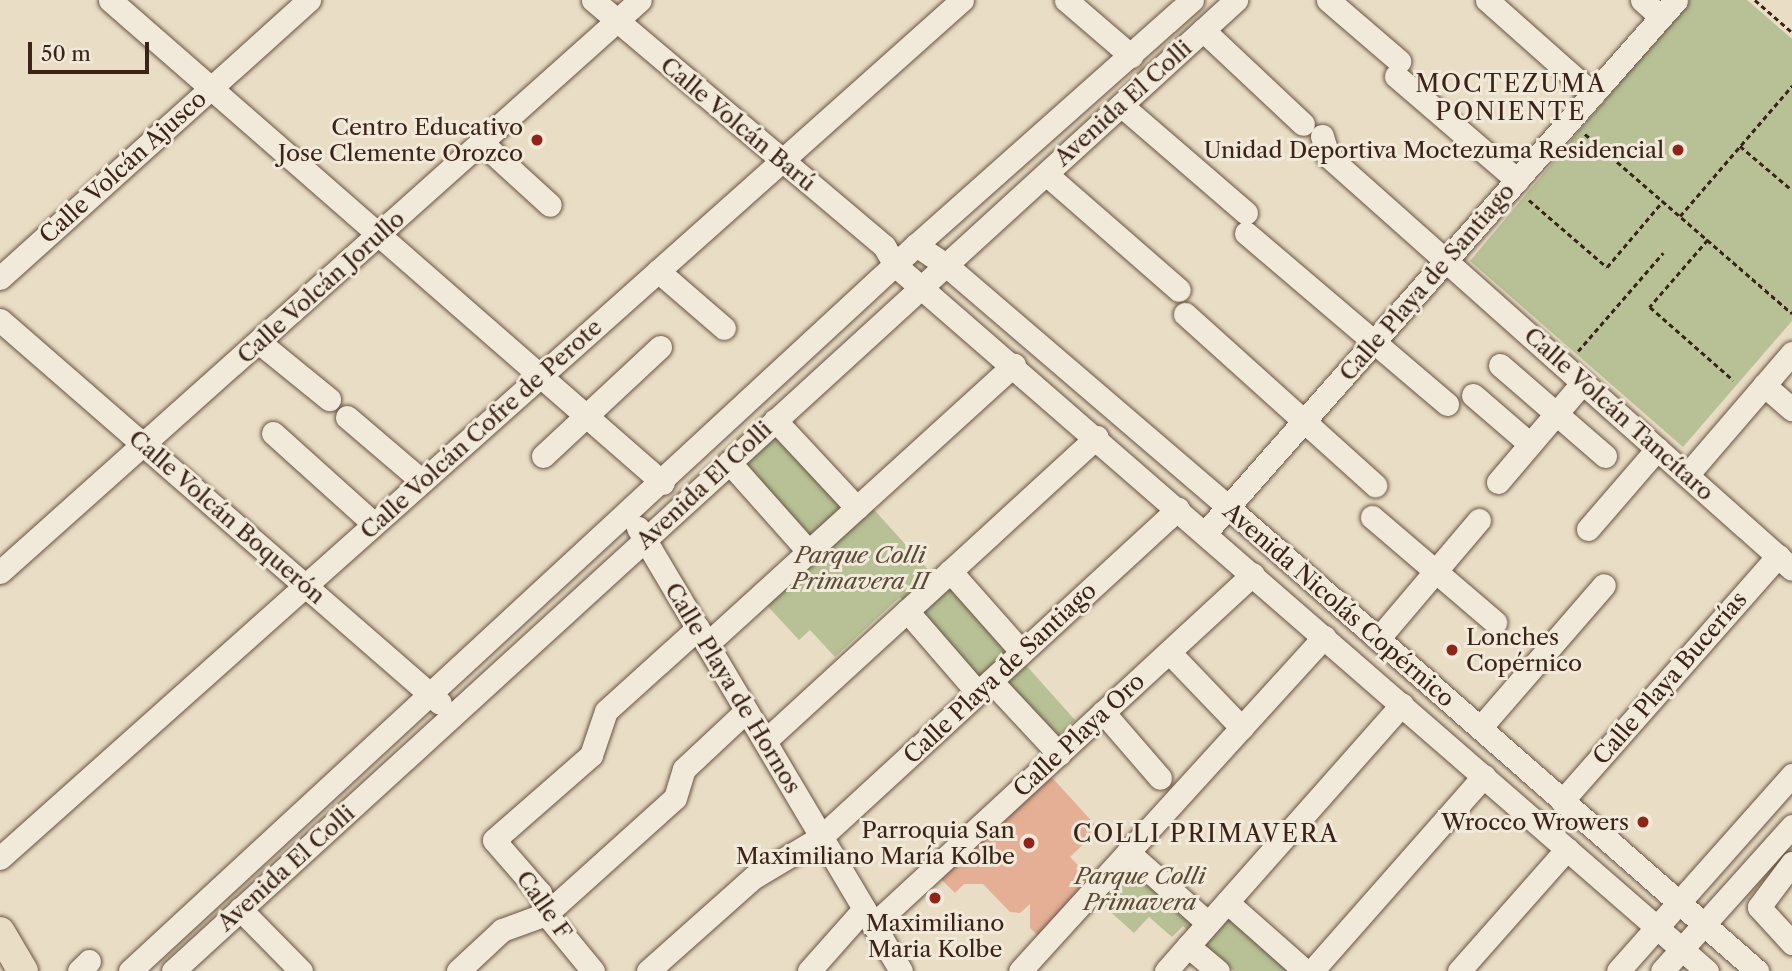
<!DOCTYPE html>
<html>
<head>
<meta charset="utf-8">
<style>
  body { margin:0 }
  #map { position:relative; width:1792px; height:971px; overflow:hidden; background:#eaddc5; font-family:"Libre Caslon Text",serif }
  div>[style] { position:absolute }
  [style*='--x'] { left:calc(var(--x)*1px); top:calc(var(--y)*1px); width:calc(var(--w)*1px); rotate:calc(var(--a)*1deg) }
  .green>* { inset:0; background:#b7c195 }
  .building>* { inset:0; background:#e4af94 }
  .path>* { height:2.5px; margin-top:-1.25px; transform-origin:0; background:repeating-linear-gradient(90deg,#3b2317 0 5px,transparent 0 8.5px) }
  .roads { filter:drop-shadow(0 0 2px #675242) drop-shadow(0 0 2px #675242) }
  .minor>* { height:23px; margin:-11.5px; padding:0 11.5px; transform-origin:11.5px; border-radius:11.5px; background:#f1e9d9 }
  .major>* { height:30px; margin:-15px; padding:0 15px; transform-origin:15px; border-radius:15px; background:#eaddc5 }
  .dots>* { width:19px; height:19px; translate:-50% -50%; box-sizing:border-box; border:4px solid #f1e9d9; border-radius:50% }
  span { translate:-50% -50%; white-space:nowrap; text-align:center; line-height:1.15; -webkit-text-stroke:6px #f1e9d9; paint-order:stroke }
  .street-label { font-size:23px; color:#3b2317 }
  .poi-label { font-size:23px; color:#3b2317 }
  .right { translate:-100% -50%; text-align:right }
  .left { translate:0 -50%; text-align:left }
  .park-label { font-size:23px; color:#5a4a36; font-style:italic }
  .neighbourhood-label { font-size:24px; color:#3b2317; letter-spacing:2px }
  .scale { position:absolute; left:28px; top:42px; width:121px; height:32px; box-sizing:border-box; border:4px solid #3b2317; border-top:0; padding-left:9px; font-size:21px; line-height:24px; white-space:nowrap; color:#3b2317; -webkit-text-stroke:5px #f1e9d9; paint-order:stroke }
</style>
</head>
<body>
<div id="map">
  <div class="green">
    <i style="clip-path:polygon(1689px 0,1747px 0,1792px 39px,1792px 321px,1683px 447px,1470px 261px)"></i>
    <i style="clip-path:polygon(777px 431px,868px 503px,943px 586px,950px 580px,1075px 720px,1041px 752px,900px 597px,835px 657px,810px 630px,799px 640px,761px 599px,819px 546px,742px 463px)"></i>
    <i style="clip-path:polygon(1138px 848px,1219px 922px,1231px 910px,1300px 971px,1234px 971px,1183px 926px,1172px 937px,1149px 917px,1134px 933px,1095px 898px)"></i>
  </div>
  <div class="building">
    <i style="clip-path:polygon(1047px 772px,1099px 829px,1070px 857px,1095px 882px,1042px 939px,1030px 928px,1030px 904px,1020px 913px,1010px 912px,983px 884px,964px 884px,955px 893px,939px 877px)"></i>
  </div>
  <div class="path">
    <i style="--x:1755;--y:0;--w:49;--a:40.9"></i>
    <i style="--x:1585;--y:134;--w:274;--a:40.9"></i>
    <i style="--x:1740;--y:146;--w:68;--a:40.2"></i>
    <i style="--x:1529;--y:200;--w:103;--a:40.7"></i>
    <i style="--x:1607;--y:267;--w:87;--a:-49.7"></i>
    <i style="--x:1680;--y:216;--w:172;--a:-49.3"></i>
    <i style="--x:1708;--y:240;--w:89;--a:130.9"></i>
    <i style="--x:1650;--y:307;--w:111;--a:41.3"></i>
    <i style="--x:1578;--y:351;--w:130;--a:-49.1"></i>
  </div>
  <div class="roads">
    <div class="minor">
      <i style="--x:110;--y:0;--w:734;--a:41.13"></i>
      <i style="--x:593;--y:0;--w:381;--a:40.2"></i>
      <i style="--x:884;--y:246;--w:22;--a:60"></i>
      <i style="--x:895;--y:265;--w:1076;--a:41.01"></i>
      <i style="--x:1066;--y:0;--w:86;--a:40.7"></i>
      <i style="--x:1328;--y:0;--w:94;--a:40.7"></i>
      <i style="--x:1487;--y:0;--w:142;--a:41.6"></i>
      <i style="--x:1642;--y:0;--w:25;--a:42"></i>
      <i style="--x:1203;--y:30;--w:137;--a:43.2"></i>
      <i style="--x:1396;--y:76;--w:160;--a:40.7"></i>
      <i style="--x:1121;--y:105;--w:165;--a:40.8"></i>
      <i style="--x:1322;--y:136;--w:21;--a:73"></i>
      <i style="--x:1328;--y:156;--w:621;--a:41.67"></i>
      <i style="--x:481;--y:142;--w:93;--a:42.4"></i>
      <i style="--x:1046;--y:174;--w:176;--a:41.1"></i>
      <i style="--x:1246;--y:233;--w:264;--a:40.4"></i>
      <i style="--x:916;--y:245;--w:36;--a:34"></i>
      <i style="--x:946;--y:265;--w:372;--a:40.6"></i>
      <i style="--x:1228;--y:507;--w:704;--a:41.25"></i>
      <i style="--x:658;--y:271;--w:87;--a:40.8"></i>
      <i style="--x:0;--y:278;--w:416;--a:-42"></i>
      <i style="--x:1185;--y:314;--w:256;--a:42"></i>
      <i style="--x:0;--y:320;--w:583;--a:41.04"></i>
      <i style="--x:260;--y:343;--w:89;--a:39.1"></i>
      <i style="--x:1500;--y:365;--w:139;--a:40.9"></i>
      <i style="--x:1764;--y:385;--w:37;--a:41"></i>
      <i style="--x:1473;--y:395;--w:75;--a:40.7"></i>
      <i style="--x:347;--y:417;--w:99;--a:40.5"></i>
      <i style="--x:775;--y:420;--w:120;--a:47"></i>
      <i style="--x:273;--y:433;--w:136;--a:42"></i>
      <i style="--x:543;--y:456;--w:160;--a:-43"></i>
      <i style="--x:729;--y:462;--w:120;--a:48.4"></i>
      <i style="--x:1687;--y:475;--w:161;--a:-49.3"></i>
      <i style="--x:1498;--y:482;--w:131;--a:-49.6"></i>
      <i style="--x:1372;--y:517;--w:162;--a:40.5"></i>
      <i style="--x:638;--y:528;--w:515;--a:59.3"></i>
      <i style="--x:1588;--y:529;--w:106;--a:-49.2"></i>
      <i style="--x:1205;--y:533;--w:711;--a:-48.53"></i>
      <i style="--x:950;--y:571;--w:108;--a:48.4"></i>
      <i style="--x:0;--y:572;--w:858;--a:-41.79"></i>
      <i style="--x:907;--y:611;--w:108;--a:49.1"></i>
      <i style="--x:1378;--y:639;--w:156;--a:-49.7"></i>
      <i style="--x:707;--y:644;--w:415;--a:-42.3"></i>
      <i style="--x:1169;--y:652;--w:105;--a:46.2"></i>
      <i style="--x:991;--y:681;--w:100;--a:47"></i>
      <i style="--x:1103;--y:712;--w:87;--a:49.2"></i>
      <i style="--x:1480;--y:728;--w:189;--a:-49.1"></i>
      <i style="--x:765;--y:741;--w:450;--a:-42.5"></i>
      <i style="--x:1562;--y:801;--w:327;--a:-48.6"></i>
      <i style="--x:1128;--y:852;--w:107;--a:41.6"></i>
      <i style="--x:0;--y:858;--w:1289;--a:-41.73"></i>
      <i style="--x:1792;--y:863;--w:55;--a:126.9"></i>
      <i style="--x:1759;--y:907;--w:49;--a:47.5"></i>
      <i style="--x:1227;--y:902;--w:104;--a:41.5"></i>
      <i style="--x:240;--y:909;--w:87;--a:45.5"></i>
      <i style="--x:873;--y:925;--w:517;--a:-42.73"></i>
      <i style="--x:1188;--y:946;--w:39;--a:40"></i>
      <i style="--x:79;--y:971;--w:14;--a:-45"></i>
      <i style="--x:130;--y:971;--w:1070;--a:-42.73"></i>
      <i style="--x:916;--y:245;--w:369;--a:-41.6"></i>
      <i style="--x:173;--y:971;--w:1440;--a:-42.41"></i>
      <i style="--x:458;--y:971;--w:60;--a:-43"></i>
      <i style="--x:502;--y:930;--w:47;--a:-20"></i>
      <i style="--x:546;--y:914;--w:173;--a:-42"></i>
      <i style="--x:675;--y:798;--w:30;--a:-73"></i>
      <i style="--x:684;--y:769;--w:85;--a:-43.1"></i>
      <i style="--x:593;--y:971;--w:74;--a:-129.5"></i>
      <i style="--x:546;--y:914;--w:22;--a:-106"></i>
      <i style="--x:540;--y:893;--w:70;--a:-131"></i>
      <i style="--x:494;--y:840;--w:129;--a:-41.2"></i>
      <i style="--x:591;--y:755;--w:46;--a:-71.2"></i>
      <i style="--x:606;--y:711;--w:124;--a:-42.1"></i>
      <i style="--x:648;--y:971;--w:142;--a:-41.6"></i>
      <i style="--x:754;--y:877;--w:78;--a:-30.8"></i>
      <i style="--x:821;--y:837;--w:485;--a:-42.6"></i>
      <i style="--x:809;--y:971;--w:83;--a:-48.4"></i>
      <i style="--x:1020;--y:971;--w:452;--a:-47.7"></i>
      <i style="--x:1166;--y:971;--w:356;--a:-48.5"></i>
      <i style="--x:1312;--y:971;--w:260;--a:-48.6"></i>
      <i style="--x:1459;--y:971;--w:163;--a:-48.5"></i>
      <i style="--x:1618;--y:971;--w:262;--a:-48.4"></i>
      <i style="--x:1662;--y:971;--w:195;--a:-48.1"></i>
    </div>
    <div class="major">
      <i style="--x:0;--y:932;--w:45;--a:59.5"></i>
    </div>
  </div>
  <div class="dots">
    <i style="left:537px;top:140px;background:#8f2418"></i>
    <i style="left:1678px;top:150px;background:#8f2418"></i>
    <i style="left:1452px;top:650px;background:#8f2418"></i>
    <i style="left:1643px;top:822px;background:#8f2418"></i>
    <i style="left:1029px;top:843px;background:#8f2418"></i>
    <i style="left:935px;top:898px;background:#8f2418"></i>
  </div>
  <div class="street-label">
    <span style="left:1123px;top:103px;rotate:-42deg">Avenida El Colli</span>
    <span style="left:738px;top:124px;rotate:40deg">Calle Volcán Barú</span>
    <span style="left:123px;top:167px;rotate:-42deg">Calle Volcán Ajusco</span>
    <span style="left:1427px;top:282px;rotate:-49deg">Calle Playa de Santiago</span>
    <span style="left:321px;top:287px;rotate:-42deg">Calle Volcán Jorullo</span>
    <span style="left:1619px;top:414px;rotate:42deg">Calle Volcán Tancítaro</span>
    <span style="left:481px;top:429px;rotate:-42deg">Calle Volcán Cofre de Perote</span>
    <span style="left:704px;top:485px;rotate:-43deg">Avenida El Colli</span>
    <span style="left:227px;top:517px;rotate:41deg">Calle Volcán Boquerón</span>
    <span style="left:1339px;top:605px;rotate:41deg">Avenida Nicolás Copérnico</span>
    <span style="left:1000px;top:673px;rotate:-43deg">Calle Playa de Santiago</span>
    <span style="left:1670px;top:678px;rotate:-49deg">Calle Playa Bucerías</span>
    <span style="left:733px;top:688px;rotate:59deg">Calle Playa de Hornos</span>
    <span style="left:1079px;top:735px;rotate:-43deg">Calle Playa Oro</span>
    <span style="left:286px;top:868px;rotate:-42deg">Avenida El Colli</span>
    <span style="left:544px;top:905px;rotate:55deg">Calle F</span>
  </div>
  <div class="poi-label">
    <span class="right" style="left:523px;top:140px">Centro Educativo<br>Jose Clemente Orozco</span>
    <span class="right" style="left:1664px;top:150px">Unidad Deportiva Moctezuma Residencial</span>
    <span class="left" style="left:1466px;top:650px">Lonches<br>Copérnico</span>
    <span class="right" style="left:1629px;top:822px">Wrocco Wrowers</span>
    <span class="right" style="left:1015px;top:843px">Parroquia San<br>Maximiliano María Kolbe</span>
    <span style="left:935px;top:936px">Maximiliano<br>Maria Kolbe</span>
  </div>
  <div class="park-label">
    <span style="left:860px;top:568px">Parque Colli<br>Primavera II</span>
    <span style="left:1140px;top:889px">Parque Colli<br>Primavera</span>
  </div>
  <div class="neighbourhood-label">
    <span style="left:1511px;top:98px">MOCTEZUMA<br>PONIENTE</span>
    <span style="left:1206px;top:834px">COLLI PRIMAVERA</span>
  </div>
  <div class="scale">50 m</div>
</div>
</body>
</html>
